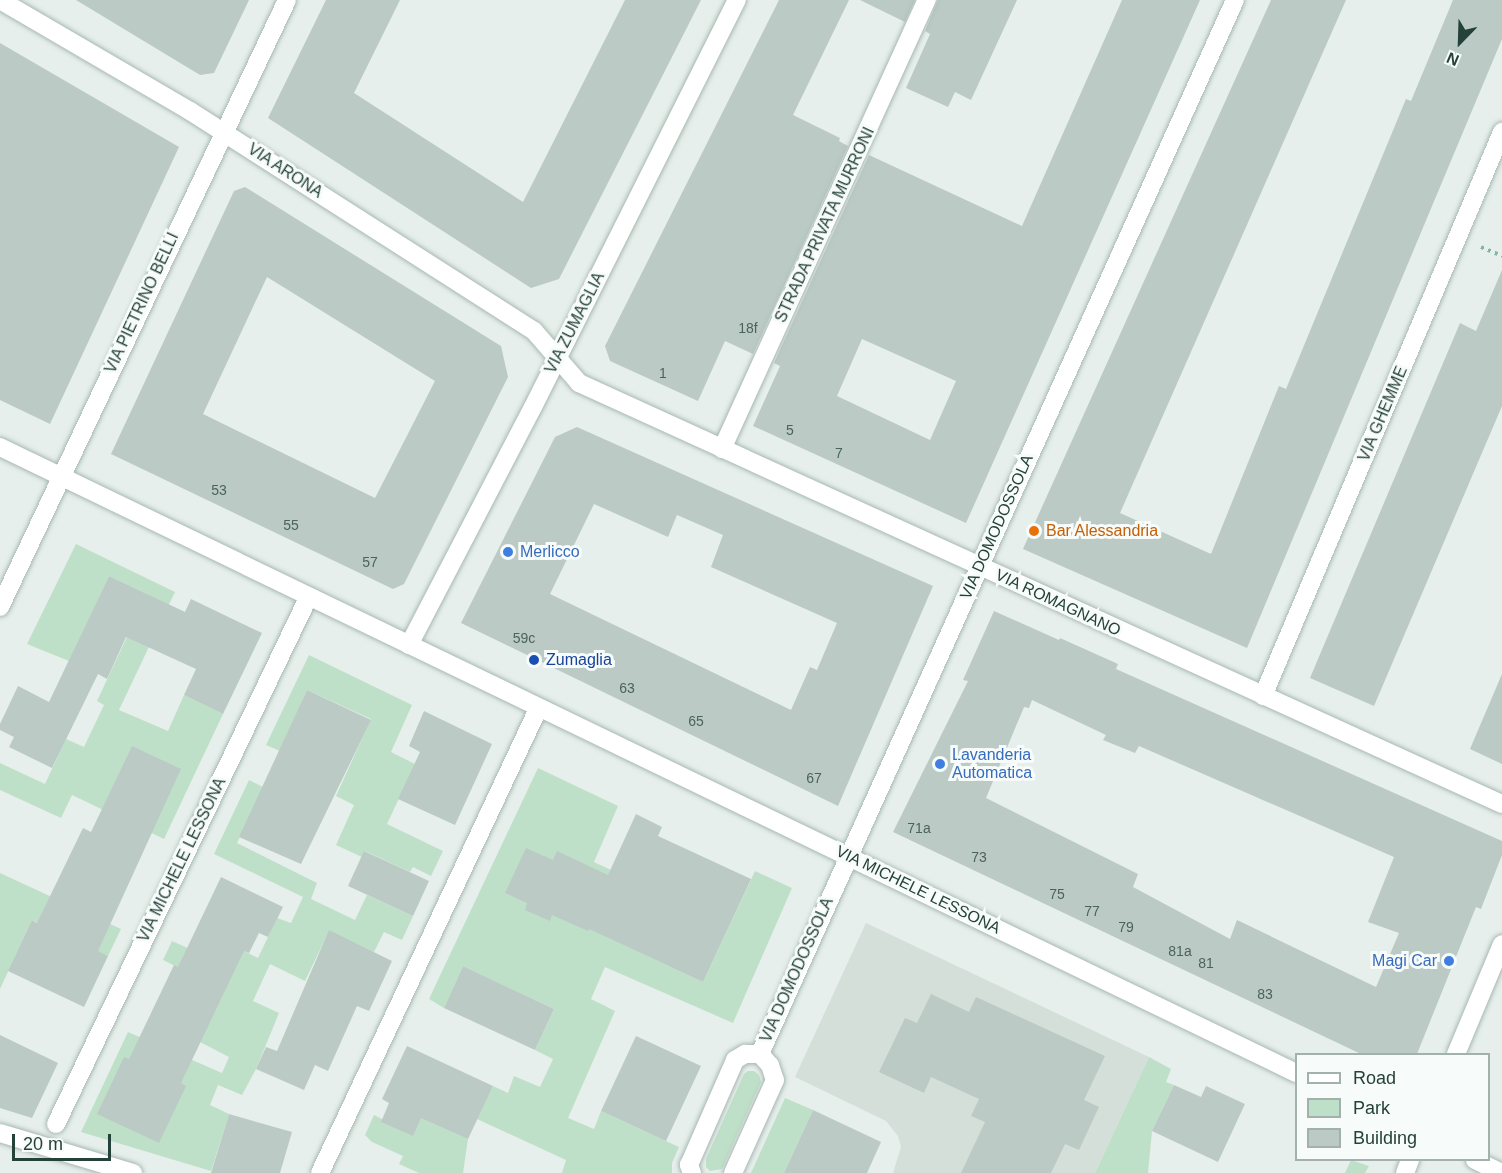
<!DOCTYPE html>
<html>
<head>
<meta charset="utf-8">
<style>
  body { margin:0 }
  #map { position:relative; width:1502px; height:1173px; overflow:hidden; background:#e6efeb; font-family:Helvetica,sans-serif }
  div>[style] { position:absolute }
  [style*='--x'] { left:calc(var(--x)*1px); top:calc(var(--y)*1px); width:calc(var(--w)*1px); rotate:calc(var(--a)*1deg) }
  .built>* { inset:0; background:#d4dfda }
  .green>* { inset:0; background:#bfe0c8 }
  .building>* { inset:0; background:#bbcac4 }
  .path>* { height:4px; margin-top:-2px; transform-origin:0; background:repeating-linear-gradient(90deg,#86b3a5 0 3px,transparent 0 7.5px) }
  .roads { filter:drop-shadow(0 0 2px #a8b8b2) drop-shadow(0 0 2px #a8b8b2) }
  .minor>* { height:18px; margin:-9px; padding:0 9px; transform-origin:9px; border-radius:9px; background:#fff }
  .dots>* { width:16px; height:16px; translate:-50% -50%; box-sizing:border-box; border:3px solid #f7fbf9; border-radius:50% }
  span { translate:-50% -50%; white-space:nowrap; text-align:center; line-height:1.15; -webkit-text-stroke:6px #f7fbf9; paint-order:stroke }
  .number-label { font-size:14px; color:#4a645c }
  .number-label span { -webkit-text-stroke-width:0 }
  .street-label { font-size:16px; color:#24423a }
  .food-label { font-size:16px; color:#c56008 }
  .left { translate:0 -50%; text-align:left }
  .shop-label { font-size:16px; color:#366cbe }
  .right { translate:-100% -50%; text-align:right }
  .transit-label { font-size:16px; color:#164399 }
  .legend { position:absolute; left:1295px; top:1053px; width:195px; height:108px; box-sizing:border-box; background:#f7fbf9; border:2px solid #a3b1ad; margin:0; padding:8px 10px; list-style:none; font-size:18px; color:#24423a }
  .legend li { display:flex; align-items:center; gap:12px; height:30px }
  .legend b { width:30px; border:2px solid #a3b1ad }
  .north { position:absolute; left:1430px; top:12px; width:60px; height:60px; -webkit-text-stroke:4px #f7fbf9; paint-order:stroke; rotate:203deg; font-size:16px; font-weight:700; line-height:24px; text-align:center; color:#24423a }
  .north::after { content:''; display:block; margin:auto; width:21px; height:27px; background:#24423a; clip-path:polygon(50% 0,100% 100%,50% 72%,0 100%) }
  .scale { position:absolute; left:12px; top:1134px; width:99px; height:27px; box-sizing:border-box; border:3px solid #24423a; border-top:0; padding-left:8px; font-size:18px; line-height:21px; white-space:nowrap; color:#24423a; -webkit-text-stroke:4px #f7fbf9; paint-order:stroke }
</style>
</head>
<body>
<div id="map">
  <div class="built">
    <i style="clip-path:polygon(866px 923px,1149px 1057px,1095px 1173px,893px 1173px,901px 1147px,898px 1136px,886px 1121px,795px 1077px)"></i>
  </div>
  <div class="green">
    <i style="clip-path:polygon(76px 544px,175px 592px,119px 710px,168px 731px,184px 695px,223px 714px,164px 839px,72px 795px,61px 818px,0 790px,0 763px,45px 784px,66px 739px,84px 747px,104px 705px,97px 701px,147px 594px,109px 576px,69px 661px,27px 644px)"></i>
    <i style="clip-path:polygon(309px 655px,412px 705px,391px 752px,415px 764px,387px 824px,443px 851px,431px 876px,413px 867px,410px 872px,365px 851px,362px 857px,336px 845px,354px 805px,336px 796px,371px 719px,307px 690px,280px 751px,266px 745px)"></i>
    <i style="clip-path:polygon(538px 768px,618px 806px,594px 862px,636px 882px,611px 939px,703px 982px,755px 871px,792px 888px,733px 1023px,605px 967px,591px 999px,615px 1011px,568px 1118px,594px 1129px,601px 1111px,679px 1147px,672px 1163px,672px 1173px,562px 1173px,566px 1160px,477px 1119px,493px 1086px,508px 1093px,514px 1076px,540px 1087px,553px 1059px,535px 1050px,554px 1009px,463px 966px,444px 1008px,429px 999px)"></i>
    <i style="clip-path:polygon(249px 780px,263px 787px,237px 843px,317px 883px,311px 899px,355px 920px,367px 895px,413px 916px,402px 940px,384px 932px,374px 952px,329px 931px,305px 981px,270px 964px,253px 1001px,279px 1013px,256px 1069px,242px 1095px,218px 1085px,210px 1105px,229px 1114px,211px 1171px,81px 1132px,128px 1032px,222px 1073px,229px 1057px,200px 1042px,225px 990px,163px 960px,172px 941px,199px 953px,208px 933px,258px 958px,277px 918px,291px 923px,303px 897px,214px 854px)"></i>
    <i style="clip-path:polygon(0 873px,121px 929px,108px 956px,32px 920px,0 989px)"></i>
    <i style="clip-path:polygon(1149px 1057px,1171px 1069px,1166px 1082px,1174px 1085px,1152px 1131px,1148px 1173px,1095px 1173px)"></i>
    <i style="clip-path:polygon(748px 1071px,754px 1071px,759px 1075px,761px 1082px,722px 1169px,710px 1171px,706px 1167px,706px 1159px,744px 1074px)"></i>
    <i style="clip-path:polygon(785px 1098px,813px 1110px,784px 1173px,751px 1173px)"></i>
    <i style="clip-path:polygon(405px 1110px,468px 1139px,463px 1173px,419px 1173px,399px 1164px,403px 1156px,372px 1142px,365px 1135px,374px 1115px,398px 1127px)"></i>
    <i style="clip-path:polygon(1351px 1160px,1369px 1166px,1365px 1173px,1345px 1173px)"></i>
  </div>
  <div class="building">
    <i style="clip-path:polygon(76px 0,249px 0,214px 73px,200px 75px)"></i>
    <i style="clip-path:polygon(326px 0,400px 0,354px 93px,523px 202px,625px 0,701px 0,559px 279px,531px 288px,268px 118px)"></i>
    <i style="clip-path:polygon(779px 0,849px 0,793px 115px,840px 138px,839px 141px,848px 146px,753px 354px,725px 341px,698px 401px,610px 361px,605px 346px)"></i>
    <i style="clip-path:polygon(860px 0,915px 0,905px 22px)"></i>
    <i style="clip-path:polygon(938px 0,1017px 0,971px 100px,955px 92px,948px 107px,906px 88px,930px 34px,925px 31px)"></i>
    <i style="clip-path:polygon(evenodd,1122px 0,1200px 0,966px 523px,753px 426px,780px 366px,774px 363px,869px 155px,1022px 226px,1122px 0,862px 339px,956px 381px,930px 440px,837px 396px,862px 339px)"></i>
    <i style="clip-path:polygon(1271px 0,1346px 0,1120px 513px,1211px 554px,1279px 386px,1286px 389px,1406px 99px,1411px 101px,1453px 0,1502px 0,1502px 39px,1247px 648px,1023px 549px)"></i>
    <i style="clip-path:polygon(0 43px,179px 147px,50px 424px,0 400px)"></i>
    <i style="clip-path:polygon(evenodd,245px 187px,501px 346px,508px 377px,404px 584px,393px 589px,111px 454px,234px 191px,245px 187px,267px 277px,435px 381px,375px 498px,203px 414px,267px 277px)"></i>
    <i style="clip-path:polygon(1502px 270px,1502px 406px,1374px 706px,1310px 678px,1460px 323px,1476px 331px)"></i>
    <i style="clip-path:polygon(evenodd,577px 427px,933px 586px,838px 806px,461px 623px,555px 437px,577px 427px,594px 504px,668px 537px,677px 515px,723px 535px,711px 567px,837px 623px,817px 670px,810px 667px,791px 710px,550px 594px,594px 504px)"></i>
    <i style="clip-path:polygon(109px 576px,185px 612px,191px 599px,262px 633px,223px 714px,184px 695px,196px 669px,126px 637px,107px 679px,98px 674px,52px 768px,9px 747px,14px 737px,0 730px,0 724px,18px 686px,49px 702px)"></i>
    <i style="clip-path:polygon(evenodd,994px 611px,1059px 640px,1060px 638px,1118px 664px,1116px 669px,1502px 841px,1502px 855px,1481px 909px,1476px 907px,1417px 1054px,1361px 1054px,893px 832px,968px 681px,963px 680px,994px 611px,1032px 700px,1106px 735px,1103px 740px,1135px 753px,1139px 746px,1394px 857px,1368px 922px,1399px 933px,1376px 987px,1237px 920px,1230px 939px,1133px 887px,1138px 874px,986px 798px,1024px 707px,1029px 708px,1032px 700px)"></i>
    <i style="clip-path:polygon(1502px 674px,1502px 764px,1470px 749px)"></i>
    <i style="clip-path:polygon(307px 690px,371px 720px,301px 864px,239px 837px)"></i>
    <i style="clip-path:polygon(424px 711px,492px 744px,455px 825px,398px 799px,420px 752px,409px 746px)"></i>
    <i style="clip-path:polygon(132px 746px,181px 769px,98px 951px,108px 956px,84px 1007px,8px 971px,32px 920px,37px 923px,83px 828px,91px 832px)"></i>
    <i style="clip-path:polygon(636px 814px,662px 827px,658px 836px,751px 879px,703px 982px,589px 929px,588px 931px,552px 915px,550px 921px,525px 910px,527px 903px,505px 893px,526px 848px,553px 860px,557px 851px,608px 875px)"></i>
    <i style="clip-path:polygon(364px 851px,429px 881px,413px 916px,348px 886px)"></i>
    <i style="clip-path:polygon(221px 877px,283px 907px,268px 937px,259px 933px,249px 953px,244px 951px,181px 1083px,186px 1086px,159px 1143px,97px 1114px,124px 1057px,129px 1059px,174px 965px,178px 967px)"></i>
    <i style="clip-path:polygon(329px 930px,392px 961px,369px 1011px,357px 1006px,328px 1071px,315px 1065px,304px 1090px,256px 1069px,266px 1047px,277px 1051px)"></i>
    <i style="clip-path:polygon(463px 966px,554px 1009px,535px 1050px,444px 1008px)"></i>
    <i style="clip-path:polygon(931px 994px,969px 1012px,976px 997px,1105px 1056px,1084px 1100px,1099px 1107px,1079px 1150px,1065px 1144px,1051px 1173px,961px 1173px,985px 1122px,971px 1116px,979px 1099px,931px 1077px,924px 1093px,879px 1072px,905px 1018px,917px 1023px)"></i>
    <i style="clip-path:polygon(0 1035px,58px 1063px,32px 1118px,0 1108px)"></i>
    <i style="clip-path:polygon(636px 1036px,701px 1066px,666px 1141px,601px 1111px)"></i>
    <i style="clip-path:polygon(407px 1046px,493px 1086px,468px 1139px,421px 1118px,413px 1136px,381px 1122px,389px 1103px,382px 1099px)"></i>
    <i style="clip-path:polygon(1174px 1085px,1201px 1097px,1206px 1086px,1245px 1104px,1218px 1162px,1152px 1131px)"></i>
    <i style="clip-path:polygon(813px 1110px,881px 1142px,867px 1173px,784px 1173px)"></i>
    <i style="clip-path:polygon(229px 1114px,292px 1132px,280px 1173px,211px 1173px)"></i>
  </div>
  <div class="path">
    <i style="--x:1481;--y:247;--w:23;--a:23"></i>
  </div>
  <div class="roads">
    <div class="minor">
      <i style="--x:0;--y:0;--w:220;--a:30.3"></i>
      <i style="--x:190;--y:111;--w:408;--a:32.6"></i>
      <i style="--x:534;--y:331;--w:69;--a:49.1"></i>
      <i style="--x:579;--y:383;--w:1014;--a:24.52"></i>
      <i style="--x:0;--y:447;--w:1439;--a:25.78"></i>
      <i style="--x:722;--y:449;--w:494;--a:-65.5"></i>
      <i style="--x:0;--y:607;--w:671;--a:-64.69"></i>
      <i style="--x:409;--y:645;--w:268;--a:-62.5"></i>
      <i style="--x:533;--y:407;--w:455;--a:-63.4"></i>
      <i style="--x:1263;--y:696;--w:613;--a:-67.03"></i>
      <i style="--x:760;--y:1054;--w:1156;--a:-65.74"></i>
      <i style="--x:1456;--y:1054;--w:119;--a:-67.3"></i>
      <i style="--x:56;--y:1124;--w:585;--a:-64.4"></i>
      <i style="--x:0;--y:1133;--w:139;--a:16.7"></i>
      <i style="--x:1475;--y:1160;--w:30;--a:26"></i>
      <i style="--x:320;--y:1173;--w:513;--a:-64.83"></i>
      <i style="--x:692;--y:1173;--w:9;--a:-111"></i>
      <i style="--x:689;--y:1165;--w:115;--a:-66.3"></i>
      <i style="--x:735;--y:1060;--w:12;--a:-31"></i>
      <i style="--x:745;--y:1054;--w:15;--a:0"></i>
      <i style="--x:760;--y:1054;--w:15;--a:48"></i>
      <i style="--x:770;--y:1065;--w:16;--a:72"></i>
      <i style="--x:775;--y:1080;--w:102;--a:114.3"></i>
      <i style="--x:1405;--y:1173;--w:14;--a:-69"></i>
    </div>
  </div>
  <div class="dots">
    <i style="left:1034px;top:531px;background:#e8710a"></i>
    <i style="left:508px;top:552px;background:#3f7fe0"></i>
    <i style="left:534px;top:660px;background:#1a4fb4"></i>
    <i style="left:940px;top:764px;background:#3f7fe0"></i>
    <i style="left:1449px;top:961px;background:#3f7fe0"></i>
  </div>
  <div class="number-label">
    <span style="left:748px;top:328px">18f</span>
    <span style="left:663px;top:373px">1</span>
    <span style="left:790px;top:430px">5</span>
    <span style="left:839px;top:453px">7</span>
    <span style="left:219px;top:490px">53</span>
    <span style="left:291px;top:525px">55</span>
    <span style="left:370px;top:562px">57</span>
    <span style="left:524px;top:638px">59c</span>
    <span style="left:627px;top:688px">63</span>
    <span style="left:696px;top:721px">65</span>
    <span style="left:814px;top:778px">67</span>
    <span style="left:919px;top:828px">71a</span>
    <span style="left:979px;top:857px">73</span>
    <span style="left:1057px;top:894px">75</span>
    <span style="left:1092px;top:911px">77</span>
    <span style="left:1126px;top:927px">79</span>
    <span style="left:1180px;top:951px">81a</span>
    <span style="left:1206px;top:963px">81</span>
    <span style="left:1265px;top:994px">83</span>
  </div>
  <div class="street-label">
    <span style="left:285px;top:171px;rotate:33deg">VIA ARONA</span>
    <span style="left:825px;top:225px;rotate:-65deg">STRADA PRIVATA MURRONI</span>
    <span style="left:142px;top:303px;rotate:-65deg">VIA PIETRINO BELLI</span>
    <span style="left:575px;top:323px;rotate:-63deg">VIA ZUMAGLIA</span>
    <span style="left:1383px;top:414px;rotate:-67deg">VIA GHEMME</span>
    <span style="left:997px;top:527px;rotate:-66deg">VIA DOMODOSSOLA</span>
    <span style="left:1058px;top:603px;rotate:25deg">VIA ROMAGNANO</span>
    <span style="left:182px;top:860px;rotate:-64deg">VIA MICHELE LESSONA</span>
    <span style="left:918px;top:890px;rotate:26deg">VIA MICHELE LESSONA</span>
    <span style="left:797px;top:970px;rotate:-66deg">VIA DOMODOSSOLA</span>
  </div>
  <div class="food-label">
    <span class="left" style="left:1046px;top:531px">Bar Alessandria</span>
  </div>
  <div class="shop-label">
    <span class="left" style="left:520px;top:552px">Merlicco</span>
    <span class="left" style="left:952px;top:764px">Lavanderia<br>Automatica</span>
    <span class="right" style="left:1437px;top:961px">Magi Car</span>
  </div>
  <div class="transit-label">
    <span class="left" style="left:546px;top:660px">Zumaglia</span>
  </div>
  <ul class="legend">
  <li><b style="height:8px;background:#fff"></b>Road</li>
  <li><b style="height:16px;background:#bfe0c8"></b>Park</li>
  <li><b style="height:16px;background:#bbcac4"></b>Building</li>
  </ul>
  <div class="north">N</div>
  <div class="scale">20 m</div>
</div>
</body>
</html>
